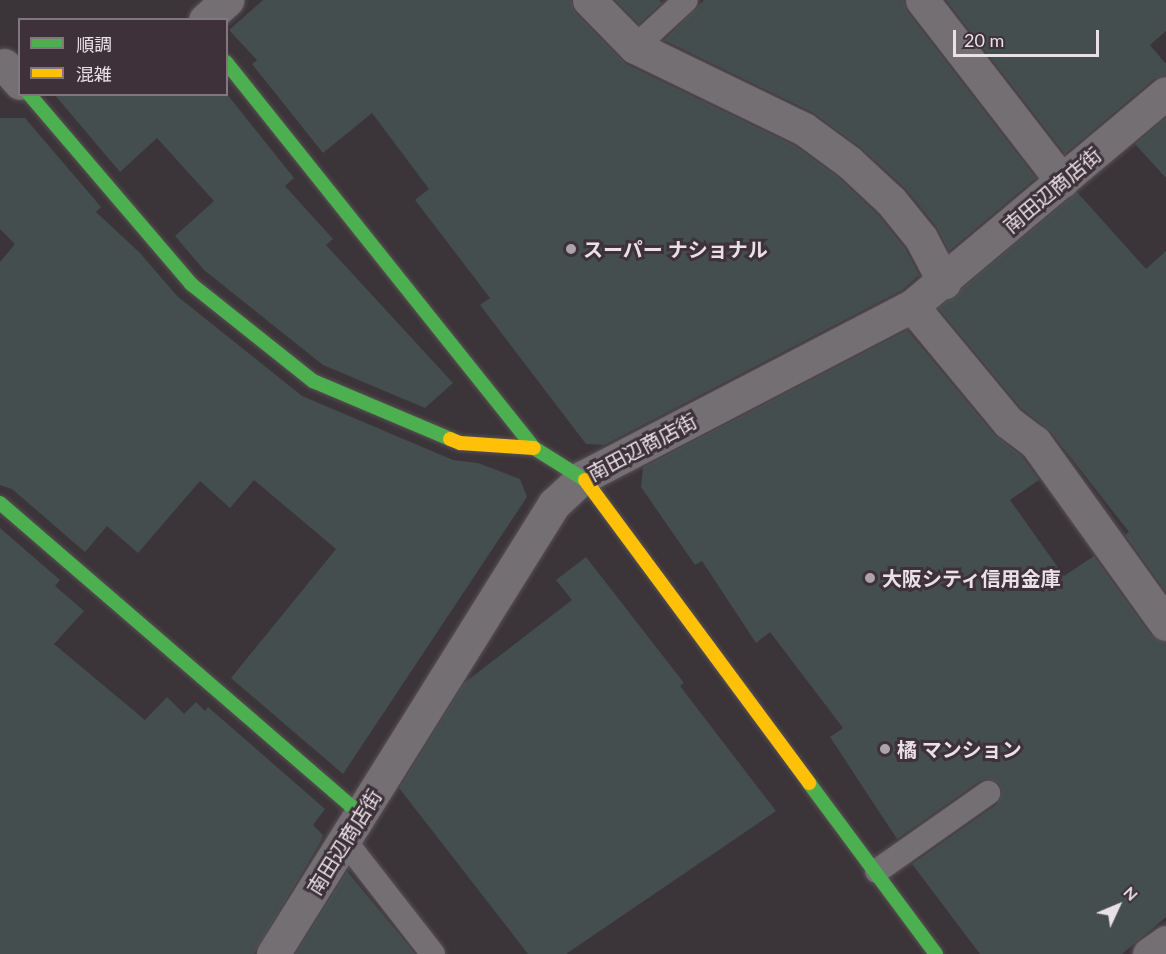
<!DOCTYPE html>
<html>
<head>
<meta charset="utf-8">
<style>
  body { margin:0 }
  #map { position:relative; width:1166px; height:954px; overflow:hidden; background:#3b3438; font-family:Lato,"Noto Sans JP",sans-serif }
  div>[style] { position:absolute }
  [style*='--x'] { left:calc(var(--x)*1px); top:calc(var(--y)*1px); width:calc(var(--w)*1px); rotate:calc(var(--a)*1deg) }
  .building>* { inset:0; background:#444e4f }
  .roads { filter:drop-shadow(0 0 2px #575053) drop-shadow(0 0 2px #575053) }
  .lane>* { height:24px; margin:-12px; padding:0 12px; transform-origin:12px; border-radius:12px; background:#746f72 }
  .street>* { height:33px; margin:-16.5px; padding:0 16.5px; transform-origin:16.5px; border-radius:16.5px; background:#746f72 }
  .fast>* { height:14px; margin:-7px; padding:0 7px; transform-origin:7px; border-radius:7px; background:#4caf50 }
  .slow>* { height:14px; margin:-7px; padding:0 7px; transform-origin:7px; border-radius:7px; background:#ffc107 }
  .dots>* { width:16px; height:16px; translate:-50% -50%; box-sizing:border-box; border:3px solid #3e3139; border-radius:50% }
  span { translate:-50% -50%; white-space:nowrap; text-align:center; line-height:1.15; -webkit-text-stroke:6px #3e3139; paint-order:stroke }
  .street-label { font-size:20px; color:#eae1e6 }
  .poi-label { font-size:20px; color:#eae1e6; font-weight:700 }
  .left { translate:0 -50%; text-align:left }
  .legend { position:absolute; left:18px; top:18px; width:210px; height:78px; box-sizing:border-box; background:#3e3139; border:2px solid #83777e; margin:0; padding:8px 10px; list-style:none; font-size:18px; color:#eae1e6 }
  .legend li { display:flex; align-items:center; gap:12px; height:30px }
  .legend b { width:30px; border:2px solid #83777e }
  .north { position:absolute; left:1088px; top:876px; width:60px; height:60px; -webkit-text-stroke:4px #3e3139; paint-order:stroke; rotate:46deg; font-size:16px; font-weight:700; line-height:24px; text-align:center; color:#eae1e6 }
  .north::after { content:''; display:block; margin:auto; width:21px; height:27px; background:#eae1e6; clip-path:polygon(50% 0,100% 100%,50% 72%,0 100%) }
  .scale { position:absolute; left:953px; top:30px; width:146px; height:27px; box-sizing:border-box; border:3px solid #eae1e6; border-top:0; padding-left:8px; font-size:18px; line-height:21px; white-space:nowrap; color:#eae1e6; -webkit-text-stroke:4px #3e3139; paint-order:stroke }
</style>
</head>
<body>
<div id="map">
  <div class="building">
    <i style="clip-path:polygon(263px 0,571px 0,576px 13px,626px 64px,794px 145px,837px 176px,877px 214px,905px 248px,919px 275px,902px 290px,604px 445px,586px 444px,480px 305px,490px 298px,415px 200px,429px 189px,372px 113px,323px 153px,252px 64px,257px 60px,229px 30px)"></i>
    <i style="clip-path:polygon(615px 0,659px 0,662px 3px,639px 24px)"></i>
    <i style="clip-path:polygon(704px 0,904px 0,907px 11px,1036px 178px,949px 251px,936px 226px,906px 189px,860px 147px,812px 112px,664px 40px)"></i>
    <i style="clip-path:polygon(946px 0,1166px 0,1166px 31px,1150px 45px,1166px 64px,1166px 75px,1154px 79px,1065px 154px)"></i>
    <i style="clip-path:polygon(226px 93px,294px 178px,285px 186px,333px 239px,326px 245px,453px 383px,425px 408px,323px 365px,204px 270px,175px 236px,214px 201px,157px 138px,120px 172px,54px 94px)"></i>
    <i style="clip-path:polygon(1166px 117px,1166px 178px,1135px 144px)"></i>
    <i style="clip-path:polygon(0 118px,25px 118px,101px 207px,96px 212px,140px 253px,177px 296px,302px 396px,453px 460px,478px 463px,520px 479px,527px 497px,343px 774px,231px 678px,336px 549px,254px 480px,230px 508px,200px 481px,138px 553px,107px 526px,85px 552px,12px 489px,0 485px,0 262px,15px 244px,0 229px)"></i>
    <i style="clip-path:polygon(1077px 192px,1146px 269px,1166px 251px,1166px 592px,1125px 535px,1129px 532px,1050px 431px,1021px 408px,938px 308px)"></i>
    <i style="clip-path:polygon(907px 330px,994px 434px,1021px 455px,1039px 480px,1010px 500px,1064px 576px,1094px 556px,1151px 635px,1166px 642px,1166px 917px,1122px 954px,980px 954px,912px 864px,996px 805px,1002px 792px,999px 784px,987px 779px,980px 781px,897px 839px,830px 737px,843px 728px,770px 632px,756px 643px,702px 561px,695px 565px,641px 487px,643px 467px)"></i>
    <i style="clip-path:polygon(0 528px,60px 580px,55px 586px,84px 611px,54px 644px,145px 720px,167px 697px,184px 714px,196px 702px,205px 711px,208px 707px,325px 809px,313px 825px,323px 835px,321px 841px,254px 954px,0 954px)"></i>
    <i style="clip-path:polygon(586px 557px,684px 683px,680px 686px,776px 811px,566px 954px,528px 954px,399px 788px,464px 683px,572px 600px,556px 580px)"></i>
    <i style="clip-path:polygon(347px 871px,408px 945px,415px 954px,295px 954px)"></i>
  </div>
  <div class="roads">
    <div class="lane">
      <i style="--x:635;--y:47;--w:69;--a:-42.7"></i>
      <i style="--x:345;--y:841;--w:143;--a:52.1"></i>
      <i style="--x:877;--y:871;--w:136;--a:-35.1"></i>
    </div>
    <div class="street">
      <i style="--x:589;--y:0;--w:66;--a:45.6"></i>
      <i style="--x:635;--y:47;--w:188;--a:25.9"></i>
      <i style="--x:804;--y:129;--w:56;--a:36.3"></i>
      <i style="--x:849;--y:162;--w:57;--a:42.9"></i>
      <i style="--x:891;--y:201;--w:48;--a:51"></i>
      <i style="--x:921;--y:238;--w:50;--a:62.4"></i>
      <i style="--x:922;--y:0;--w:229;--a:52.3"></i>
      <i style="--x:205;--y:20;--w:30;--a:-42"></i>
      <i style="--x:4;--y:65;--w:24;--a:48"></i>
      <i style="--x:912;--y:306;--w:151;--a:50.4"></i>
      <i style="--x:1008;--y:422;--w:34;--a:37"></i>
      <i style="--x:1035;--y:442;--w:224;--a:54.3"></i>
      <i style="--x:273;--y:954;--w:531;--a:-58.02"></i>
      <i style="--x:554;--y:504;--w:40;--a:-43"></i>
      <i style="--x:583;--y:477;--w:371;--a:-27.5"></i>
      <i style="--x:912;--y:306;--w:331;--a:-40"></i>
      <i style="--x:1149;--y:954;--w:21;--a:-35"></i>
    </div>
    <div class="fast">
      <i style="--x:226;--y:62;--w:494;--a:51.4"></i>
      <i style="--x:534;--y:448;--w:60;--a:32.1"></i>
      <i style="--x:29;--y:94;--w:250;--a:49.5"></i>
      <i style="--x:191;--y:284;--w:156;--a:38.5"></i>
      <i style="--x:313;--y:381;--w:149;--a:22.9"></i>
      <i style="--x:0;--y:503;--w:477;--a:40.8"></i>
      <i style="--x:809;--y:783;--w:213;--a:53.4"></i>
    </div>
    <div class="slow">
      <i style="--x:450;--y:439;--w:11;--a:22"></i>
      <i style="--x:460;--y:443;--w:74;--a:3.9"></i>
      <i style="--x:585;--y:480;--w:377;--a:53.5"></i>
    </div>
  </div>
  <div class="dots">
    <i style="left:571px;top:249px;background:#ada4a9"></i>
    <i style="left:870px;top:578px;background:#ada4a9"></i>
    <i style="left:885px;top:749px;background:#ada4a9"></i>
  </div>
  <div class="street-label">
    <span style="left:1052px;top:190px;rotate:-40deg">南田辺商店街</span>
    <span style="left:642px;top:447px;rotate:-28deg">南田辺商店街</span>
    <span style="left:344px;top:842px;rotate:-58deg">南田辺商店街</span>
  </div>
  <div class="poi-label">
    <span class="left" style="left:583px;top:249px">スーパー ナショナル</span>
    <span class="left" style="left:882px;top:578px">大阪シティ信用金庫</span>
    <span class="left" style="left:897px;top:749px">橘 マンション</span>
  </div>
  <ul class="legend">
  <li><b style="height:8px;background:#4caf50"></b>順調</li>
  <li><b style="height:8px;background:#ffc107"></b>混雑</li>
  </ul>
  <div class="north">N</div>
  <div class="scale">20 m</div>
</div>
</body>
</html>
